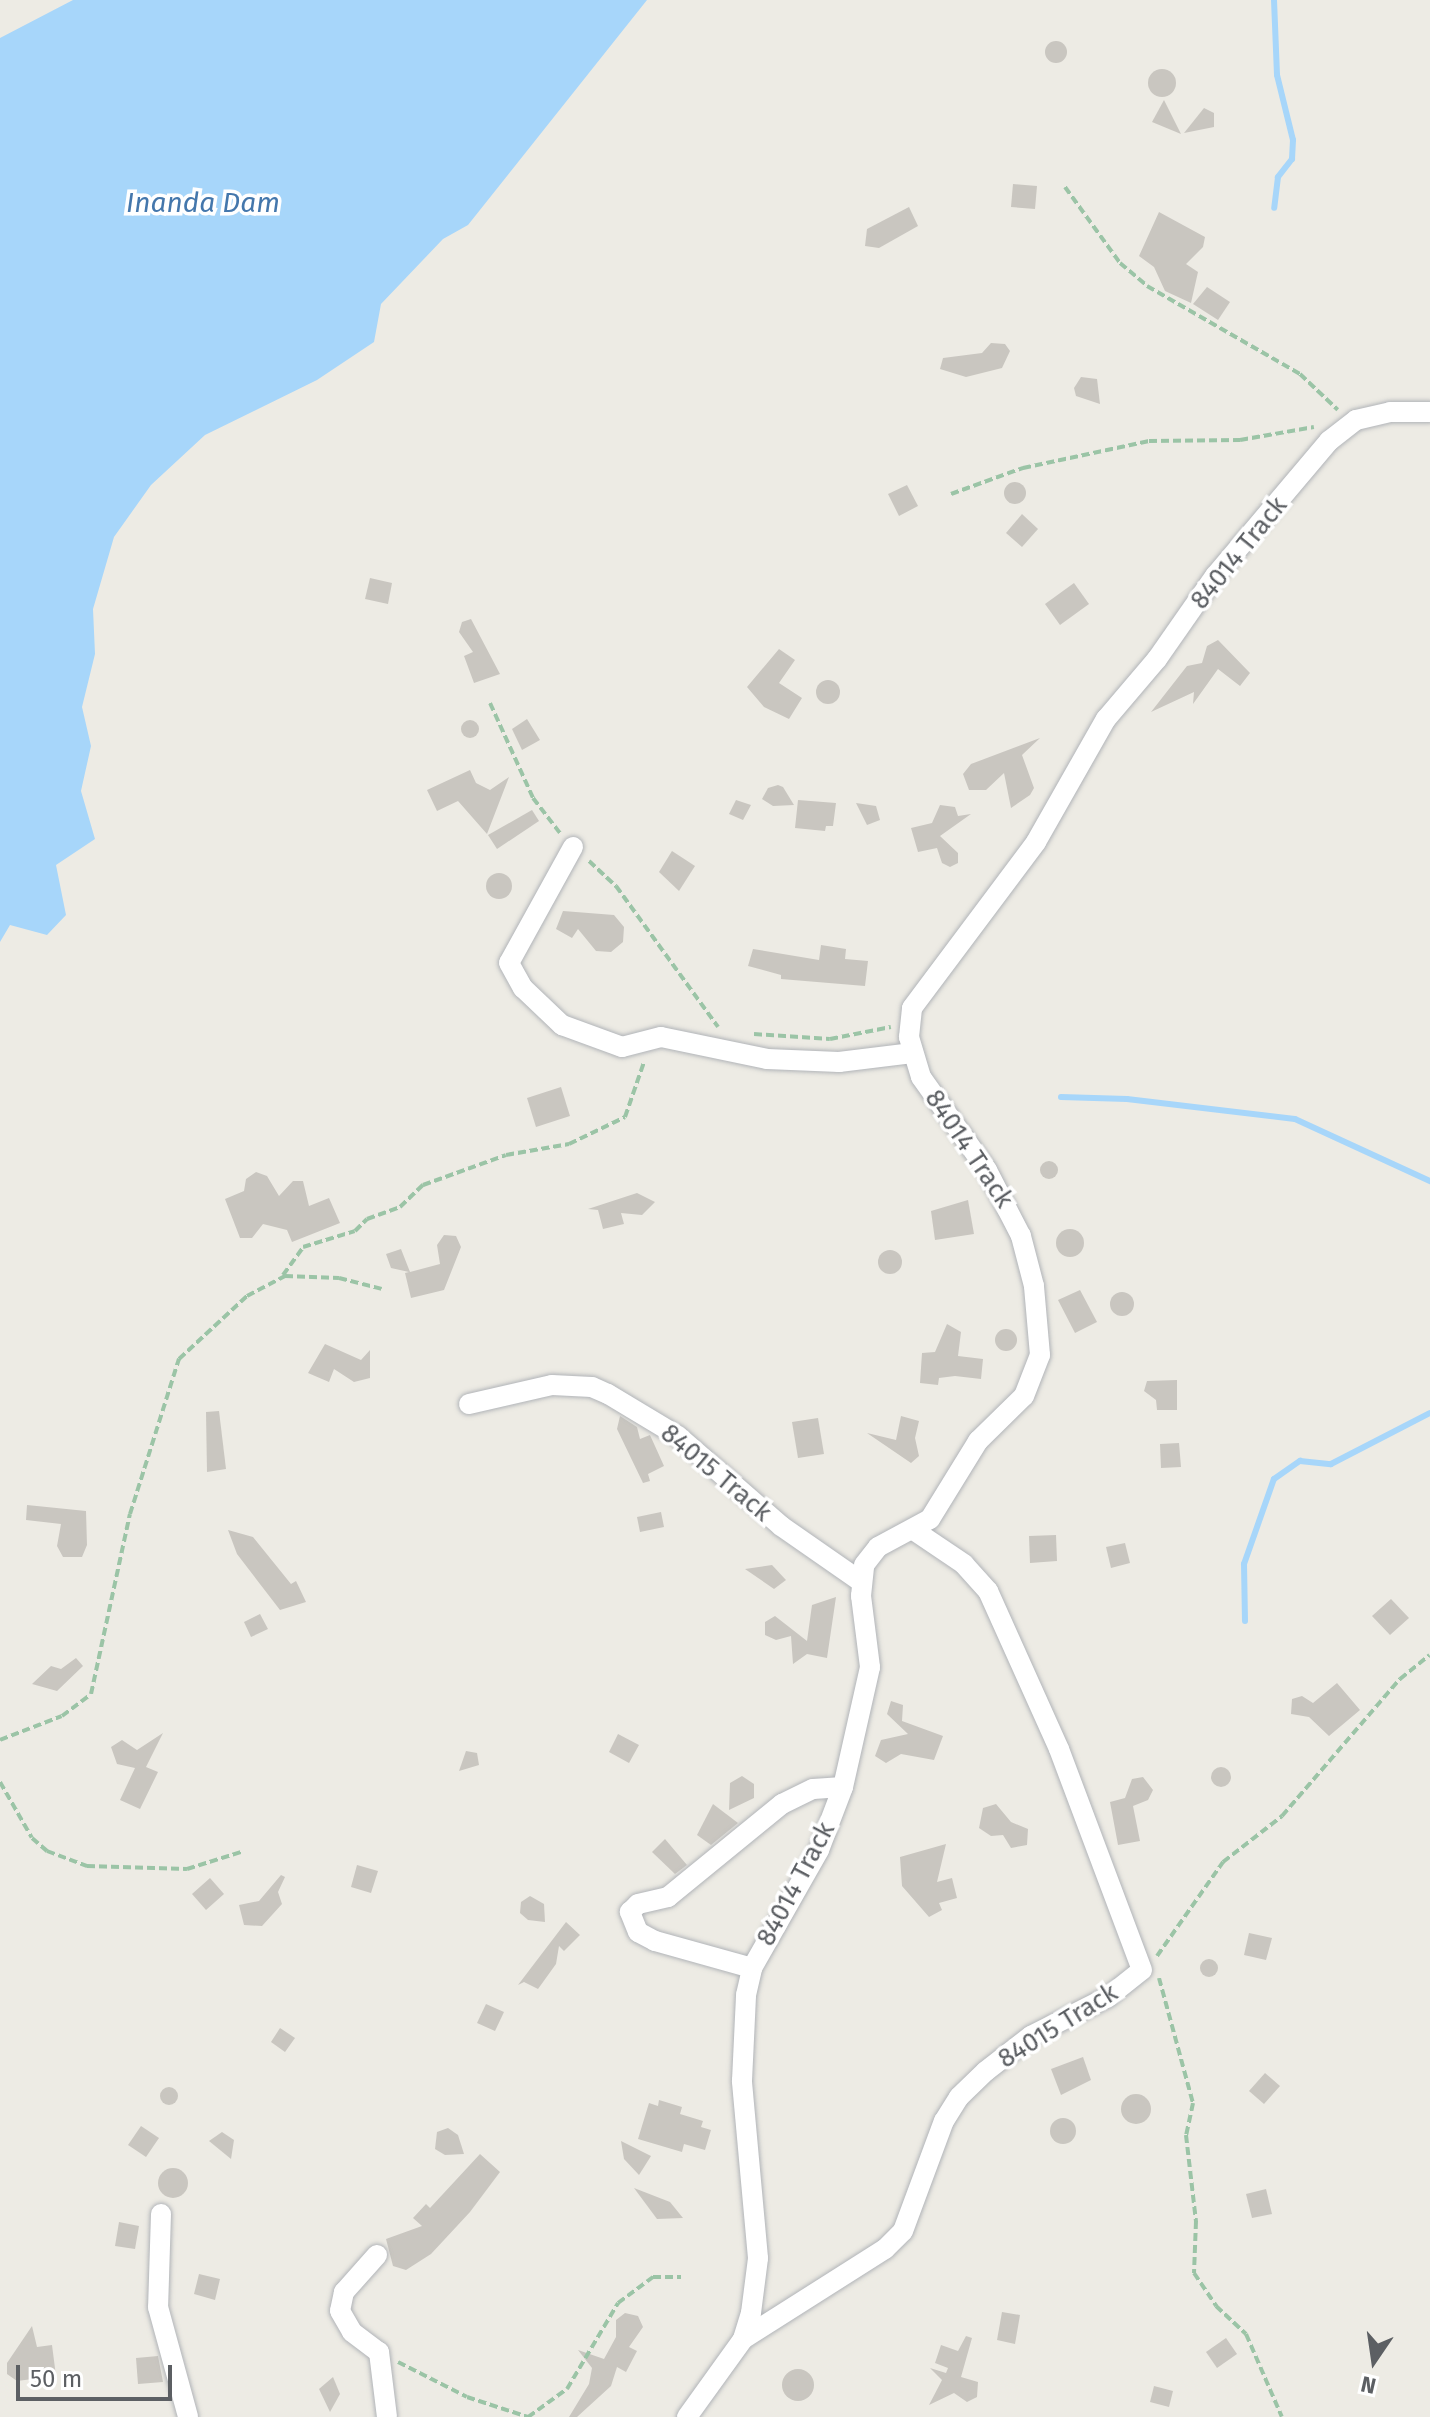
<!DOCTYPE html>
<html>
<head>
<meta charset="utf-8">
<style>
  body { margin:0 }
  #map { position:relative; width:1430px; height:2417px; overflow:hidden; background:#edebe4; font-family:"Fira Sans",sans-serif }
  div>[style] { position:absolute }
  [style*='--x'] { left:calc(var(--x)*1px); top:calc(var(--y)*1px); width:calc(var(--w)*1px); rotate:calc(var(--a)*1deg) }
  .water>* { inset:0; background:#a7d6fa }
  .stream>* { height:6px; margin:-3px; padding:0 3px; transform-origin:3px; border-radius:3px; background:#a7d6fa }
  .building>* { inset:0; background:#c9c6c0 }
  .round { border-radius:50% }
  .path>* { height:4px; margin-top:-2px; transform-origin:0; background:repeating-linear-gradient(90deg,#9bc4a6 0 8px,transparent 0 12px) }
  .roads { filter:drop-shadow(0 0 2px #b1b4b8) drop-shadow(0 0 2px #b1b4b8) }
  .minor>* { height:20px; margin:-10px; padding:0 10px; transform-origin:10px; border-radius:10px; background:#fff }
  span { translate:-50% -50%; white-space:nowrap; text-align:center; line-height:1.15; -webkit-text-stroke:7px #fff; paint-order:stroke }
  .street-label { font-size:26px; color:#5c5f63 }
  .water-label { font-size:28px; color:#4477ac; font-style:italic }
  .north { position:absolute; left:1334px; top:2321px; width:80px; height:80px; -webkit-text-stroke:6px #fff; paint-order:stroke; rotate:193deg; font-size:22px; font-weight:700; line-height:32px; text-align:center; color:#5c5f63 }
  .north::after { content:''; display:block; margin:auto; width:28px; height:36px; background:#5c5f63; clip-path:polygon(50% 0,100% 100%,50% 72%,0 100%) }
  .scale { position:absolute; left:16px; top:2365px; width:156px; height:36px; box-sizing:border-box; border:4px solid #5c5f63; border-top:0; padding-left:10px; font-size:24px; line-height:28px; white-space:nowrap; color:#5c5f63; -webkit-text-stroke:6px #fff; paint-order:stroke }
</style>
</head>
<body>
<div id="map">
  <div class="water">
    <i style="clip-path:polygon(73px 0,647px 0,468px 225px,443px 239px,381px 304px,374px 342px,317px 380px,205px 435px,151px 485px,114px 537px,93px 609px,95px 654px,82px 707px,91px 746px,81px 791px,95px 839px,56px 865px,66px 915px,47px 935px,10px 925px,0 942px,0 38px)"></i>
  </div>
  <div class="stream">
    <i style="--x:1274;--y:0;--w:75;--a:87.7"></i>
    <i style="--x:1277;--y:75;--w:67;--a:76.2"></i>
    <i style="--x:1293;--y:140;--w:19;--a:93"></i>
    <i style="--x:1292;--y:159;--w:23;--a:128"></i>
    <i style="--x:1278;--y:177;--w:31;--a:97"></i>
    <i style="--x:1061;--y:1097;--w:66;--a:1.7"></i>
    <i style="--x:1127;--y:1099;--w:169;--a:6.8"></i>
    <i style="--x:1295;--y:1119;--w:149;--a:24.7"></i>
    <i style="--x:1245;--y:1621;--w:57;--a:-91"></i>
    <i style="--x:1244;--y:1564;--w:90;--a:-70.6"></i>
    <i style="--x:1274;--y:1479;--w:32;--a:-35"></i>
    <i style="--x:1300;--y:1461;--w:31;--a:6"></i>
    <i style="--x:1331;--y:1464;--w:111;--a:-27.3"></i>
  </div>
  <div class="building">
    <i class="round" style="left:1045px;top:41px;width:22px;height:22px"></i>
    <i class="round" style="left:1148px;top:69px;width:28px;height:28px"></i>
    <i style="clip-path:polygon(1164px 100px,1181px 134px,1152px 122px)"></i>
    <i style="clip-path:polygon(1204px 108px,1214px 113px,1214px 127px,1184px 133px)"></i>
    <i style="clip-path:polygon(1013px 184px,1037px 186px,1035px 209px,1011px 207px)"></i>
    <i style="clip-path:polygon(909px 207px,918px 226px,879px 248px,865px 246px,867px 229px)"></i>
    <i style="clip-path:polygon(1159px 212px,1205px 237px,1203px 247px,1186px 264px,1198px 272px,1191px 303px,1165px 291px,1154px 267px,1139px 256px)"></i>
    <i style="clip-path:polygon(1207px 287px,1230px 302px,1218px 320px,1193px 304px)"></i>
    <i style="clip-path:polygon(991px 343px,1005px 344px,1010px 351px,1002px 368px,966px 377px,940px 369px,943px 358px,982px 353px)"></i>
    <i style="clip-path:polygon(1081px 377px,1097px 379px,1100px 404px,1076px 396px,1074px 388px)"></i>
    <i class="round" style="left:1004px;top:482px;width:22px;height:22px"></i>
    <i style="clip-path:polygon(907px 485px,918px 506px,899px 516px,888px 494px)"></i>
    <i style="clip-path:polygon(1022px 514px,1038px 529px,1022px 547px,1006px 533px)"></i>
    <i style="clip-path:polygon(370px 578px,392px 583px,388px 604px,365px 599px)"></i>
    <i style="clip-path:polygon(1074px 583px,1089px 604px,1060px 625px,1045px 604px)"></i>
    <i style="clip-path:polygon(471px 619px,500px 674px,474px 683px,464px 656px,473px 652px,459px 632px,462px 622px)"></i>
    <i style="clip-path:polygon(1218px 640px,1250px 673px,1240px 686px,1218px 669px,1193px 704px,1194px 692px,1151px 712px,1187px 666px,1202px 663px,1207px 646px)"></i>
    <i style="clip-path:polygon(779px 649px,795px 660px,779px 683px,802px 698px,789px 719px,764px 707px,747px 687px)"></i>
    <i class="round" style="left:816px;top:680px;width:24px;height:24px"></i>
    <i style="clip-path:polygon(527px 719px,540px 740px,522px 750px,512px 729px)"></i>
    <i class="round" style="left:461px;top:720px;width:18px;height:18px"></i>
    <i style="clip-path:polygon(1040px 738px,1022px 755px,1034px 788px,1030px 795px,1011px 808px,1004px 773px,986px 790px,969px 790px,963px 774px,971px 764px)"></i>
    <i style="clip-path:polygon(470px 770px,476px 783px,490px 790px,509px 777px,487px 834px,458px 801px,437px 811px,427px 790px)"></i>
    <i style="clip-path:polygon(778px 785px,783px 787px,794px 805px,773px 806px,762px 799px,768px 788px)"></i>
    <i style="clip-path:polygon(736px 800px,751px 805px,743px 820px,729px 814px)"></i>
    <i style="clip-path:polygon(798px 800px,836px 803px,833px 826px,826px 826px,825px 831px,795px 828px)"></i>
    <i style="clip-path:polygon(856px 803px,876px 806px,880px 820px,867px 825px)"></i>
    <i style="clip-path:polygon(940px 805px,955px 807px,958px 816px,971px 814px,940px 836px,958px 853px,958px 863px,950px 867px,942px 863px,937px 848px,918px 852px,911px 828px,932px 823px)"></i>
    <i style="clip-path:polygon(532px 810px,539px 821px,497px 849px,488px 835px)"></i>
    <i style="clip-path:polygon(672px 851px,695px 866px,679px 891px,659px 872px)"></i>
    <i class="round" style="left:486px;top:873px;width:26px;height:26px"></i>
    <i style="clip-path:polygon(563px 911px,614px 915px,624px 927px,623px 942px,611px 952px,596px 951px,578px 929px,572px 938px,556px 929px)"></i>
    <i style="clip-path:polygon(821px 945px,846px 949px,845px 959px,868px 961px,865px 986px,781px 979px,781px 975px,748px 966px,753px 949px,819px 960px)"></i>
    <i style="clip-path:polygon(561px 1087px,570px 1116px,536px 1127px,527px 1098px)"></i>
    <i class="round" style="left:1040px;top:1161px;width:18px;height:18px"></i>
    <i style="clip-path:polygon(256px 1172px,267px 1176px,279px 1196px,293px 1181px,303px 1181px,309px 1206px,329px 1198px,340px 1223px,292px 1242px,287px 1230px,263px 1224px,252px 1238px,240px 1238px,225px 1199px,244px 1191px,246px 1179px)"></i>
    <i style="clip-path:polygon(637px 1193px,655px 1202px,642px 1215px,621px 1213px,624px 1224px,603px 1229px,598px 1210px,588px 1209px)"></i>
    <i style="clip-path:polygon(968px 1200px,974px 1234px,935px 1240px,931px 1211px)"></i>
    <i class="round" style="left:1056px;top:1229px;width:28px;height:28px"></i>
    <i style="clip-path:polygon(444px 1235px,456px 1236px,461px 1247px,444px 1290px,411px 1298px,405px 1273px,409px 1272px,391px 1268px,386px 1254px,401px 1249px,410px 1272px,440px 1264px,437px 1245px)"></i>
    <i class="round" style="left:878px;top:1250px;width:24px;height:24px"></i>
    <i style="clip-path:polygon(1080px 1290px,1097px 1322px,1075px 1333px,1058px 1300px)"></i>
    <i class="round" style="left:1110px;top:1292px;width:24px;height:24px"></i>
    <i style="clip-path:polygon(947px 1324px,961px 1332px,958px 1356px,983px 1359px,981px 1379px,955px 1376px,939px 1378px,938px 1385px,920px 1383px,922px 1353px,935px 1352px)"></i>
    <i class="round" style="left:995px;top:1329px;width:22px;height:22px"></i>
    <i style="clip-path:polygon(325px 1344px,361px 1360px,370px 1350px,370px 1378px,354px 1382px,334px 1369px,329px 1382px,308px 1373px)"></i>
    <i style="clip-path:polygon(1177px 1380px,1177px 1410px,1157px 1410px,1156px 1400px,1144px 1391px,1147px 1381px)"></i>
    <i style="clip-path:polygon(219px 1411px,226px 1469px,207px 1472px,206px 1412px)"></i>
    <i style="clip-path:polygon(620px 1416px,637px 1427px,640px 1439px,650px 1435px,664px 1466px,648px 1474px,650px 1481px,643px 1483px,617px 1429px)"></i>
    <i style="clip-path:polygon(901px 1416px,919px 1421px,915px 1438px,919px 1456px,911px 1463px,867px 1433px,896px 1440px)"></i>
    <i style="clip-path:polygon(818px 1418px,824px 1454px,798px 1458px,792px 1422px)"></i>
    <i style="clip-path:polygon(1179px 1443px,1181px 1467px,1161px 1468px,1160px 1444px)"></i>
    <i style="clip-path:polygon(27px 1505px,86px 1511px,87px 1545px,82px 1557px,63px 1557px,57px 1546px,61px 1524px,26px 1520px)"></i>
    <i style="clip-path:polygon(661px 1512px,664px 1527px,640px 1532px,637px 1517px)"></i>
    <i style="clip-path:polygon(228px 1530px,253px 1537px,291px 1584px,296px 1581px,306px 1602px,280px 1610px,237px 1554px)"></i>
    <i style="clip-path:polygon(1056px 1535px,1057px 1561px,1030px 1563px,1029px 1536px)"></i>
    <i style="clip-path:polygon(1125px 1543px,1130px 1563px,1111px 1568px,1106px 1547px)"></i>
    <i style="clip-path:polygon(772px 1565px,786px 1580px,774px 1589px,745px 1569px)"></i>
    <i style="clip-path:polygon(836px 1597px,827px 1658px,807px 1654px,793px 1664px,791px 1636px,776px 1640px,765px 1635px,765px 1622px,775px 1616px,807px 1641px,812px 1605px)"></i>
    <i style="clip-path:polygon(1391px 1599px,1409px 1618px,1390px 1635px,1372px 1616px)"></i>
    <i style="clip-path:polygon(260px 1614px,268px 1629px,251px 1637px,244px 1622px)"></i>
    <i style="clip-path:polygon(76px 1658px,83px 1666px,57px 1691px,32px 1684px,51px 1666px,61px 1669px)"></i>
    <i style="clip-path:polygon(1337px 1683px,1360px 1710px,1329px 1736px,1309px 1717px,1291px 1714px,1292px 1699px,1302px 1696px,1313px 1703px)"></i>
    <i style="clip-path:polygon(891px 1701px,903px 1705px,902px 1721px,943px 1736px,934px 1760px,901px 1754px,886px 1763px,875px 1756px,881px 1740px,908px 1734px,887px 1714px)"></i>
    <i style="clip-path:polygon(163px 1733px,146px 1767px,158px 1772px,140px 1809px,120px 1800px,135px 1768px,117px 1764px,111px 1747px,122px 1740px,137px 1750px)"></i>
    <i style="clip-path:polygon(618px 1734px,639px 1745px,629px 1763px,609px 1752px)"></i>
    <i style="clip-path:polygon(466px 1751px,477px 1753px,479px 1765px,459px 1771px)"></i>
    <i class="round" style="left:1211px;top:1767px;width:20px;height:20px"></i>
    <i style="clip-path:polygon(742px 1776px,754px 1784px,754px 1798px,729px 1810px,730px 1783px)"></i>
    <i style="clip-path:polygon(1143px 1777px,1153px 1790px,1148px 1800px,1133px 1806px,1140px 1841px,1118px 1845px,1110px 1802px,1125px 1798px,1132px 1779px)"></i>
    <i style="clip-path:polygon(713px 1804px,738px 1823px,711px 1845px,697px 1835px)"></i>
    <i style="clip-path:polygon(996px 1804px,1011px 1822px,1028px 1829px,1027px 1845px,1011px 1848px,1003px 1835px,991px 1836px,979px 1828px,983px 1808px)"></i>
    <i style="clip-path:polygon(665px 1839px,687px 1865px,675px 1874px,652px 1852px)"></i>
    <i style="clip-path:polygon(946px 1844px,937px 1882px,952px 1878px,957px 1898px,939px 1903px,942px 1910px,929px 1917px,902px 1886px,900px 1857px)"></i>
    <i style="clip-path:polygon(357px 1865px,378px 1871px,371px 1893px,351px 1887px)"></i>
    <i style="clip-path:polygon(281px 1875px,285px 1877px,278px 1892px,282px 1904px,262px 1926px,244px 1925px,239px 1905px,259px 1901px)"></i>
    <i style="clip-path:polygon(210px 1878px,224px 1894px,206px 1910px,192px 1894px)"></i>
    <i style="clip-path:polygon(530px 1896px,544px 1904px,545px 1922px,528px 1920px,520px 1913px,521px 1902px)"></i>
    <i style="clip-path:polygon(566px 1922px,580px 1935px,564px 1951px,559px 1946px,556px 1964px,538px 1989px,524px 1982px,518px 1985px)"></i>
    <i style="clip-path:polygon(1249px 1933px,1272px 1938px,1266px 1960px,1244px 1955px)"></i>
    <i class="round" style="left:1200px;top:1959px;width:18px;height:18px"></i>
    <i style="clip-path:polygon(486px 2004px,504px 2012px,495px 2031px,477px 2023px)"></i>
    <i style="clip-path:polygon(280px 2028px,295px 2038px,285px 2052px,271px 2042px)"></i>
    <i style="clip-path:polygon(1083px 2057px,1091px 2080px,1061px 2095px,1051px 2069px)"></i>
    <i style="clip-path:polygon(1265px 2073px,1280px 2086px,1264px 2104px,1249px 2091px)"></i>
    <i class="round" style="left:160px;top:2087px;width:18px;height:18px"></i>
    <i class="round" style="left:1121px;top:2094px;width:30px;height:30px"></i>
    <i style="clip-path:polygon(659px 2100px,682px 2107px,680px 2114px,703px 2121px,701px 2127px,711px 2130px,705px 2150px,684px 2144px,682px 2152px,638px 2139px,649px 2103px,658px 2106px)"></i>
    <i class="round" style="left:1050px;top:2118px;width:26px;height:26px"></i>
    <i style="clip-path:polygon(141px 2126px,159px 2138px,146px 2157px,128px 2145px)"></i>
    <i style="clip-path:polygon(448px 2128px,458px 2135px,464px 2154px,445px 2155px,435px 2149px,437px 2132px)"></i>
    <i style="clip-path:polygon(222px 2132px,234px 2140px,231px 2159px,209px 2141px)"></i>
    <i style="clip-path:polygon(621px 2141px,651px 2156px,639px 2175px,624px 2159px)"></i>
    <i style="clip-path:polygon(480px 2154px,500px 2172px,470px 2212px,431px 2254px,406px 2270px,393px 2266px,386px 2239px,422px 2226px,413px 2218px,426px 2204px,430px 2208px)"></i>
    <i class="round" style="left:158px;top:2168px;width:30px;height:30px"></i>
    <i style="clip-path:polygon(634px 2188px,670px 2202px,683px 2218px,657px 2219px)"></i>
    <i style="clip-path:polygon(1266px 2189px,1272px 2214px,1252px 2218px,1246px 2194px)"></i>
    <i style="clip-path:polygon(119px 2222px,139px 2226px,135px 2249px,115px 2246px)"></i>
    <i style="clip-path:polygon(199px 2274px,220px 2279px,215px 2300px,194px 2294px)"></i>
    <i style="clip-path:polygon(1002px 2312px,1020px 2315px,1015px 2344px,997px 2340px)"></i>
    <i style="clip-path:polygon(625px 2313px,638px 2316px,643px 2327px,629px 2347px,637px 2351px,626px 2372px,617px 2367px,611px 2386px,577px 2417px,569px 2417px,589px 2384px,592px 2368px,578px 2350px,604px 2359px,616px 2337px,616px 2320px)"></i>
    <i style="clip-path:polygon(32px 2326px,37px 2347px,52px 2345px,56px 2376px,17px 2381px,7px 2374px,7px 2363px)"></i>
    <i style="clip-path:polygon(966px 2336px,972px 2338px,961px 2377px,978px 2382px,977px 2397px,967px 2402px,954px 2393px,929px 2405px,942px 2380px,930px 2368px,946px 2373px,948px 2368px,935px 2363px,941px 2345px,958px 2351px)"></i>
    <i style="clip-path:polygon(1226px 2338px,1237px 2354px,1217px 2368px,1206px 2352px)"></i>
    <i style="clip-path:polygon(158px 2356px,163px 2382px,138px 2384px,136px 2358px)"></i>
    <i class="round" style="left:782px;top:2369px;width:32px;height:32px"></i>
    <i style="clip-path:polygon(333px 2377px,340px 2394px,330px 2412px,319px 2389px)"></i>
    <i style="clip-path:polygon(1154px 2386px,1173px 2391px,1169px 2407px,1150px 2402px)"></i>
  </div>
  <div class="path">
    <i style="--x:1065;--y:187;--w:94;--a:54.1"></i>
    <i style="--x:1120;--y:263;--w:35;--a:40"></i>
    <i style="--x:1147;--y:286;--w:177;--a:29.9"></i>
    <i style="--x:1300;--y:374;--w:52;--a:43.5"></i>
    <i style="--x:951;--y:494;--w:77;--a:-19.9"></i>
    <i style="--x:1023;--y:468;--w:129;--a:-12.1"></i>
    <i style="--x:1149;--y:441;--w:91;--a:-0.6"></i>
    <i style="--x:1240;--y:440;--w:75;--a:-10"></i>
    <i style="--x:490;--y:703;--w:104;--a:65.6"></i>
    <i style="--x:533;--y:798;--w:44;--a:52.4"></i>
    <i style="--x:589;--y:861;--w:37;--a:43"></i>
    <i style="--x:616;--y:886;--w:174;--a:54.1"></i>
    <i style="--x:754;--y:1034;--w:76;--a:3.8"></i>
    <i style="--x:830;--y:1039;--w:62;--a:-11.1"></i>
    <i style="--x:283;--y:1275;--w:34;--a:-54"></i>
    <i style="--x:303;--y:1247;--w:54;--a:-17.1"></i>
    <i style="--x:355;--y:1231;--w:17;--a:-45"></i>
    <i style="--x:367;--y:1219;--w:35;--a:-20"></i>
    <i style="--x:400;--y:1207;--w:32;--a:-44"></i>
    <i style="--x:423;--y:1185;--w:88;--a:-19.9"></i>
    <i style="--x:506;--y:1155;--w:64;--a:-9.9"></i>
    <i style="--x:569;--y:1144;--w:62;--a:-25.7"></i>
    <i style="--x:625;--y:1117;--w:58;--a:-70.9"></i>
    <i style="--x:0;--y:1740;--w:66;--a:-21.2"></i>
    <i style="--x:62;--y:1716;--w:36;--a:-37"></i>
    <i style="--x:91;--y:1694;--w:184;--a:-77.8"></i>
    <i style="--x:130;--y:1514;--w:163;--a:-72.5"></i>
    <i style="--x:179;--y:1359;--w:93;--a:-42.8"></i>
    <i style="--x:247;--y:1296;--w:43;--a:-27.8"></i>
    <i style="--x:285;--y:1276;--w:54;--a:2.1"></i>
    <i style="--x:339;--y:1278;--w:44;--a:14.3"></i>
    <i style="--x:0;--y:1782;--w:64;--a:60.3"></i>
    <i style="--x:32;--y:1838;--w:20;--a:41"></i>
    <i style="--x:47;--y:1851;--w:43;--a:20.6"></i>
    <i style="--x:87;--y:1866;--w:100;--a:1.7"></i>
    <i style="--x:187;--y:1869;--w:57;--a:-17.5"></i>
    <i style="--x:1157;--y:1956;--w:115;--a:-54.9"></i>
    <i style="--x:1223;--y:1862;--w:75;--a:-37.9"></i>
    <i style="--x:1282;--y:1816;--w:181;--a:-49.3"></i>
    <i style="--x:1400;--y:1679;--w:38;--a:-39"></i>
    <i style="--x:1159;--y:1978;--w:130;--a:74.8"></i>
    <i style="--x:1193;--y:2103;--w:33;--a:102"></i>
    <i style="--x:1186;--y:2135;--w:87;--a:83.4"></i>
    <i style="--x:1196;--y:2221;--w:52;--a:92.2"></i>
    <i style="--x:1194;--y:2273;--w:40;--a:56"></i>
    <i style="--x:1216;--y:2306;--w:41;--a:43"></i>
    <i style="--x:1246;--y:2334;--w:90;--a:66.6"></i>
    <i style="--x:398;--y:2362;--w:77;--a:26.9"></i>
    <i style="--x:467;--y:2397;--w:64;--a:18.2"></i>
    <i style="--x:528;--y:2417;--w:48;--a:-35.7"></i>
    <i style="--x:567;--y:2389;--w:100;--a:-59.3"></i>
    <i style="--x:618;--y:2303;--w:44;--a:-36.6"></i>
    <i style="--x:653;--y:2277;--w:28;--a:0"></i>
  </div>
  <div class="roads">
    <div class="minor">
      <i style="--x:573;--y:847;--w:132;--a:118.9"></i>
      <i style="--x:509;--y:963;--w:29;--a:61"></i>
      <i style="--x:523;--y:988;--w:54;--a:43.5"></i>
      <i style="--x:562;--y:1025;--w:64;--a:20.1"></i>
      <i style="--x:622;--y:1047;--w:40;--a:-14.4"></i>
      <i style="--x:661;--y:1037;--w:108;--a:11.7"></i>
      <i style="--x:767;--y:1059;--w:72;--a:2.4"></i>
      <i style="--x:839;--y:1062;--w:74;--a:-7"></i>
      <i style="--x:469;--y:1404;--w:85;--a:-12.9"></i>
      <i style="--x:552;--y:1385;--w:40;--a:2.9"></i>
      <i style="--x:592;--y:1387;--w:17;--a:24"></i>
      <i style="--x:608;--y:1394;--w:82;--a:31"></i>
      <i style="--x:678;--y:1436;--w:137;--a:41.1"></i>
      <i style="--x:781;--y:1526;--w:96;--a:34.8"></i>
      <i style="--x:752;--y:1968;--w:101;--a:-164.4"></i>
      <i style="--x:655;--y:1941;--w:19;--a:-152"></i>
      <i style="--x:638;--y:1932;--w:22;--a:-112"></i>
      <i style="--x:630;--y:1912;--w:11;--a:-45"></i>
      <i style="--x:638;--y:1904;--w:31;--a:-13"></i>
      <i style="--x:668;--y:1897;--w:147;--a:-39.2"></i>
      <i style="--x:782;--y:1804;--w:34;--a:-26"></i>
      <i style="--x:813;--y:1789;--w:30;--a:-4"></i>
      <i style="--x:161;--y:2214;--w:93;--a:91.8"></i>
      <i style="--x:158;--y:2307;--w:114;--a:74.7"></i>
      <i style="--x:377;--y:2255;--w:50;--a:131.7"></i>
      <i style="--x:344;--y:2292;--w:19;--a:102"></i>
      <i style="--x:340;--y:2311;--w:24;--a:60"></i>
      <i style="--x:352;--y:2332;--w:34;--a:37"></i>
      <i style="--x:379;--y:2352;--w:65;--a:83"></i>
      <i style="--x:743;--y:2339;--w:168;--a:-32.4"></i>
      <i style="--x:885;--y:2249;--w:25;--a:-45"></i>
      <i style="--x:903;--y:2231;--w:117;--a:-69.6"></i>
      <i style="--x:944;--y:2121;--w:28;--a:-58"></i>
      <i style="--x:959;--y:2097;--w:37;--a:-44"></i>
      <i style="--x:986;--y:2071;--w:57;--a:-37.9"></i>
      <i style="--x:1031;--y:2036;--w:86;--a:-26.9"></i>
      <i style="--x:1108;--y:1997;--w:43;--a:-38.5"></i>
      <i style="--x:1142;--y:1970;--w:236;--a:-110.6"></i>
      <i style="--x:1059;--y:1749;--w:173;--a:-114.2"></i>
      <i style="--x:988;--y:1591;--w:36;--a:-132"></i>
      <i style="--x:964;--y:1564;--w:59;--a:-146"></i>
      <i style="--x:687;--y:2417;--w:96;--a:-54.3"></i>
      <i style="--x:743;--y:2339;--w:27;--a:-73"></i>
      <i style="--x:751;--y:2313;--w:55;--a:-82.7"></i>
      <i style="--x:758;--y:2258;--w:178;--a:-95.2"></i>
      <i style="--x:742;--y:2081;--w:86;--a:-87.3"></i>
      <i style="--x:746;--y:1995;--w:28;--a:-77"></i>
      <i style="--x:752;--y:1968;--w:136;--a:-60.4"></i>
      <i style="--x:819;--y:1850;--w:67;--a:-69.1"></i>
      <i style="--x:843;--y:1787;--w:123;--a:-77.3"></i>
      <i style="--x:870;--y:1667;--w:72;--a:-97.2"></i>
      <i style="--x:861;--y:1596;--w:31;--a:-84"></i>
      <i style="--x:864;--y:1565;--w:23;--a:-52"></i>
      <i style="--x:878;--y:1547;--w:59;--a:-28.3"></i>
      <i style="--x:930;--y:1519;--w:92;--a:-58.4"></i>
      <i style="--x:978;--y:1441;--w:64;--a:-44.4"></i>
      <i style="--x:1024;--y:1396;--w:44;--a:-68.7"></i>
      <i style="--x:1040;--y:1355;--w:69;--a:-95"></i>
      <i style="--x:1034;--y:1286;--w:52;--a:-104.6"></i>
      <i style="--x:1021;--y:1236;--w:74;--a:-117.3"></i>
      <i style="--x:987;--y:1170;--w:114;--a:-125.4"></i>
      <i style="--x:921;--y:1077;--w:42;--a:-106.7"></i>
      <i style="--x:909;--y:1037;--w:29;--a:-84"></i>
      <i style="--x:912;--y:1008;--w:207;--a:-53.2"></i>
      <i style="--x:1036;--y:842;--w:142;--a:-60.4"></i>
      <i style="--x:1106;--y:719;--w:79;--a:-49.6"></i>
      <i style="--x:1157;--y:659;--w:101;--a:-55.1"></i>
      <i style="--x:1215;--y:576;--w:177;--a:-49.8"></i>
      <i style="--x:1329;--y:441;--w:34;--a:-38"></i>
      <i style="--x:1356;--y:420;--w:35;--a:-13"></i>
      <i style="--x:1390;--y:412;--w:40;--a:0"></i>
    </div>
  </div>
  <div class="street-label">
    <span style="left:1239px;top:553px;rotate:-51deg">84014 Track</span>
    <span style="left:969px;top:1149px;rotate:56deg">84014 Track</span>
    <span style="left:716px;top:1473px;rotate:40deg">84015 Track</span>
    <span style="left:796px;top:1884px;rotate:-62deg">84014 Track</span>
    <span style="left:1058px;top:2026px;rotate:-32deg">84015 Track</span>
  </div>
  <div class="water-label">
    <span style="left:203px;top:203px">Inanda Dam</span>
  </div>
  <div class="north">N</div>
  <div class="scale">50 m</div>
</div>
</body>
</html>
